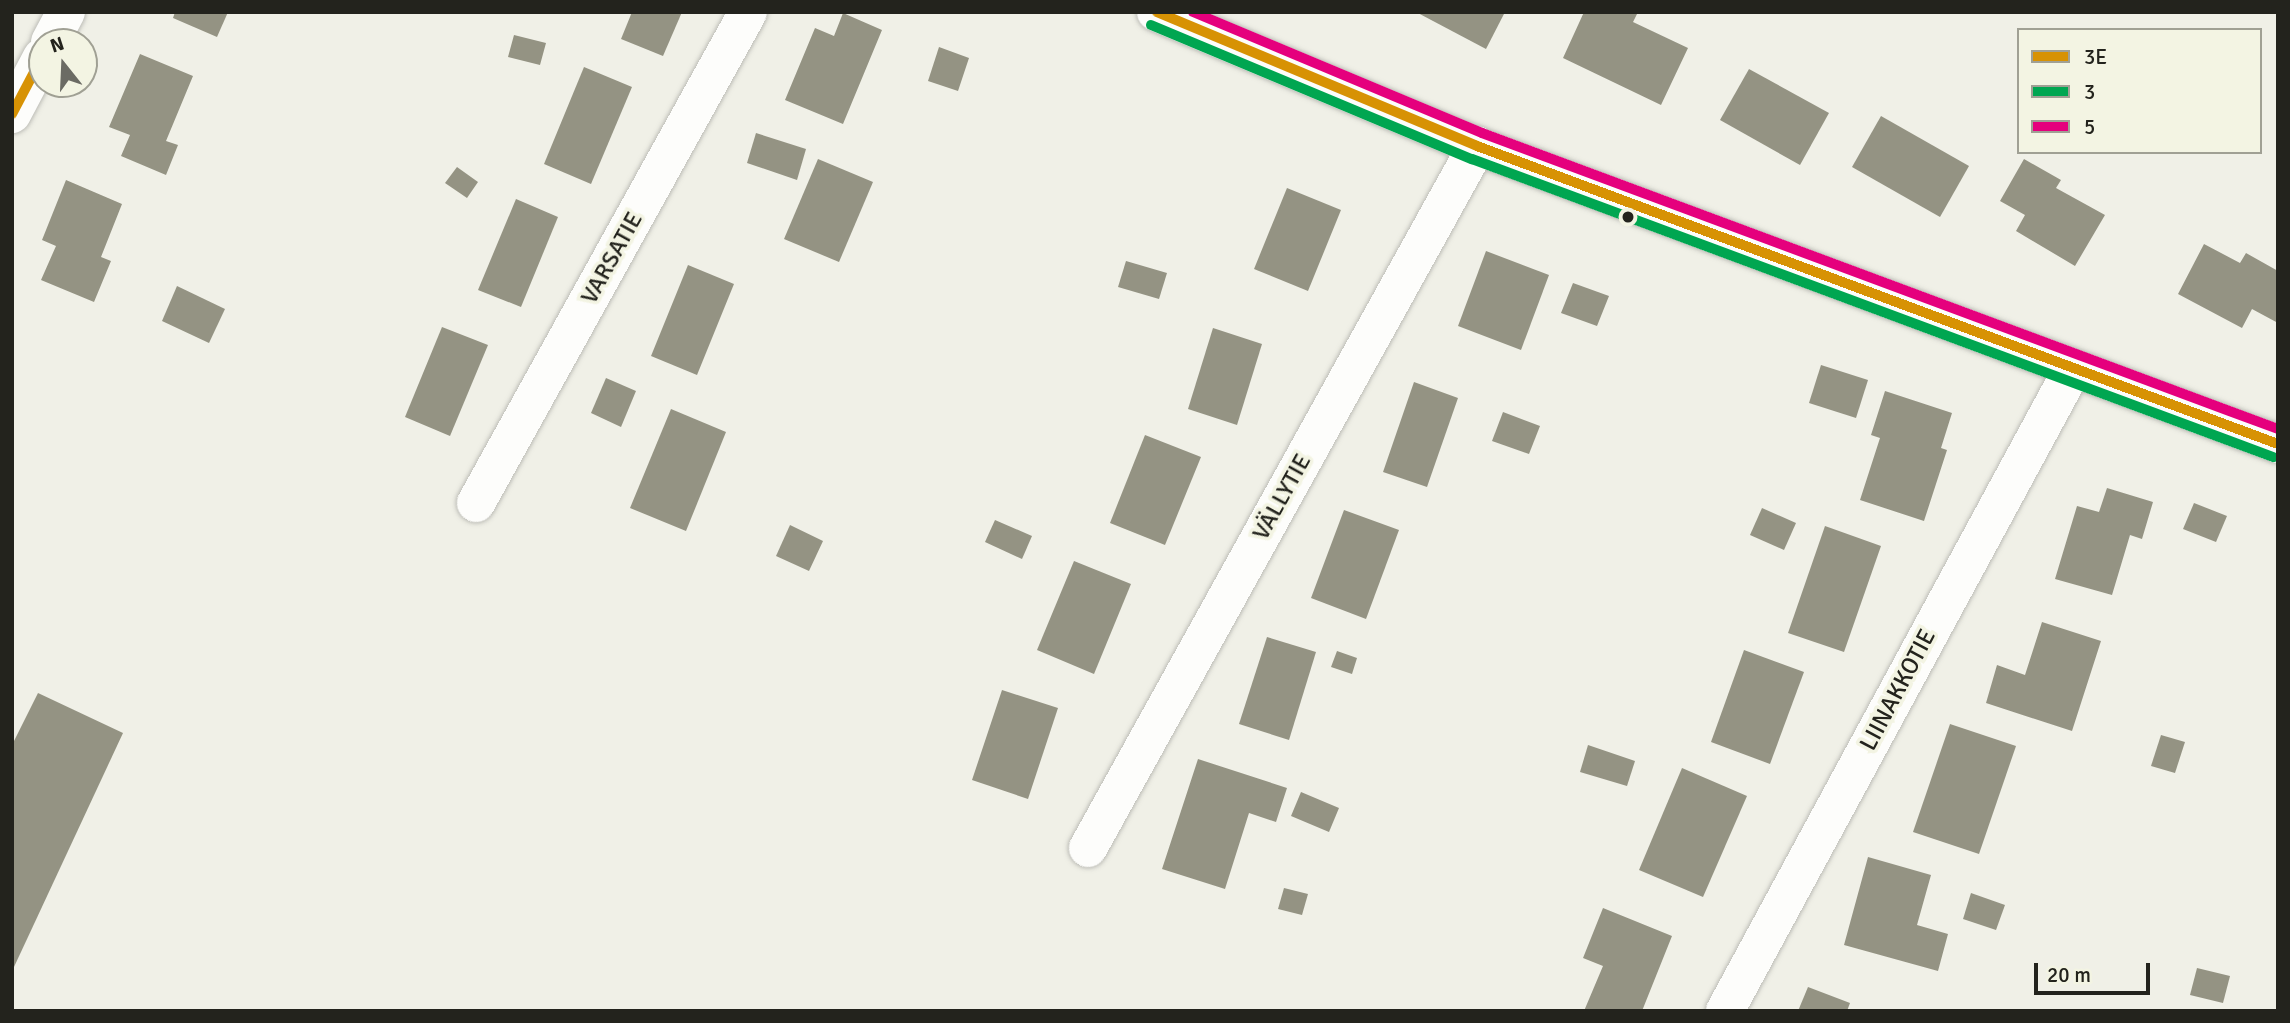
<!DOCTYPE html>
<html>
<head>
<meta charset="utf-8">
<style>
  body { margin:0 }
  #map { position:relative; width:2290px; height:1023px; overflow:hidden; background:#f0f0e7; font-family:Signika,sans-serif }
  div>[style] { position:absolute }
  [style*='--x'] { left:calc(var(--x)*1px); top:calc(var(--y)*1px); width:calc(var(--w)*1px); rotate:calc(var(--a)*1deg) }
  .building>* { inset:0; background:#949383 }
  .roads { filter:drop-shadow(0 0 2px #bdbdb7) drop-shadow(0 0 2px #bdbdb7) }
  .street>* { height:38px; margin:-19px; padding:0 19px; transform-origin:19px; border-radius:19px; background:#fdfdfb }
  .bus-1>* { height:10px; margin:-5px; padding:0 5px; transform-origin:5px; border-radius:5px; background:#d79204 }
  .bus-2>* { height:10px; margin:-5px; padding:0 5px; transform-origin:5px; border-radius:5px; background:#00a651 }
  .bus-3>* { height:10px; margin:-5px; padding:0 5px; transform-origin:5px; border-radius:5px; background:#e5007d }
  .dots>* { width:19px; height:19px; translate:-50% -50%; box-sizing:border-box; border:4px solid #f3f4e3; border-radius:50% }
  span { translate:-50% -50%; white-space:nowrap; text-align:center; line-height:1.15; -webkit-text-stroke:7px #f3f4e3; paint-order:stroke }
  .street-label { font-size:24px; color:#23231d }
  .frame { position:absolute; inset:0; border:14px solid #23231d; pointer-events:none }
  .legend { position:absolute; left:2017px; top:28px; width:245px; height:126px; box-sizing:border-box; background:#f3f4e3; border:2px solid #a0a094; margin:0; padding:9px 12px; list-style:none; font-size:21px; color:#23231d }
  .legend li { display:flex; align-items:center; gap:14px; height:35px }
  .legend b { width:35px; border:2px solid #a0a094 }
  .north { position:absolute; left:28px; top:28px; width:70px; height:70px; box-sizing:border-box; background:#f3f4e3; border:2px solid #a0a094; border-radius:50%; rotate:342deg; font-size:19px; font-weight:700; line-height:28px; text-align:center; color:#23231d }
  .north::after { content:''; display:block; margin:auto; width:24px; height:32px; background:#6b6b64; clip-path:polygon(50% 0,100% 100%,50% 72%,0 100%) }
  .scale { position:absolute; left:2034px; top:963px; width:116px; height:32px; box-sizing:border-box; border:4px solid #23231d; border-top:0; padding-left:9px; font-size:21px; line-height:24px; white-space:nowrap; color:#23231d; -webkit-text-stroke:5px #f3f4e3; paint-order:stroke }
</style>
</head>
<body>
<div id="map">
  <div class="building">
    <i style="clip-path:polygon(175px 12px,228px 12px,217px 37px,173px 18px)"></i>
    <i style="clip-path:polygon(632px 12px,682px 12px,663px 56px,621px 39px)"></i>
    <i style="clip-path:polygon(1416px 12px,1505px 12px,1486px 49px)"></i>
    <i style="clip-path:polygon(1584px 12px,1638px 12px,1633px 22px,1688px 48px,1661px 105px,1563px 58px)"></i>
    <i style="clip-path:polygon(843px 13px,882px 30px,843px 124px,785px 100px,815px 28px,834px 36px)"></i>
    <i style="clip-path:polygon(514px 35px,546px 43px,540px 65px,508px 57px)"></i>
    <i style="clip-path:polygon(939px 47px,969px 58px,958px 91px,928px 81px)"></i>
    <i style="clip-path:polygon(140px 54px,193px 76px,166px 141px,178px 145px,166px 175px,121px 156px,130px 135px,109px 127px)"></i>
    <i style="clip-path:polygon(584px 67px,632px 87px,591px 184px,544px 164px)"></i>
    <i style="clip-path:polygon(1749px 69px,1829px 113px,1800px 165px,1720px 120px)"></i>
    <i style="clip-path:polygon(1881px 116px,1969px 166px,1940px 217px,1852px 167px)"></i>
    <i style="clip-path:polygon(756px 133px,806px 149px,797px 180px,747px 163px)"></i>
    <i style="clip-path:polygon(818px 159px,873px 182px,839px 262px,784px 239px)"></i>
    <i style="clip-path:polygon(2024px 159px,2061px 180px,2056px 188px,2105px 215px,2075px 266px,2016px 231px,2025px 215px,2000px 201px)"></i>
    <i style="clip-path:polygon(457px 167px,478px 182px,467px 198px,445px 183px)"></i>
    <i style="clip-path:polygon(66px 180px,122px 204px,101px 257px,111px 261px,94px 302px,41px 280px,56px 246px,42px 240px)"></i>
    <i style="clip-path:polygon(1287px 188px,1341px 210px,1308px 291px,1254px 269px)"></i>
    <i style="clip-path:polygon(516px 199px,558px 217px,521px 307px,478px 290px)"></i>
    <i style="clip-path:polygon(2204px 244px,2240px 263px,2246px 253px,2278px 271px,2278px 323px,2252px 309px,2242px 328px,2178px 294px)"></i>
    <i style="clip-path:polygon(1486px 251px,1549px 275px,1521px 350px,1458px 326px)"></i>
    <i style="clip-path:polygon(1126px 261px,1167px 273px,1159px 299px,1118px 287px)"></i>
    <i style="clip-path:polygon(688px 265px,734px 284px,697px 375px,651px 356px)"></i>
    <i style="clip-path:polygon(1573px 283px,1609px 296px,1597px 326px,1561px 313px)"></i>
    <i style="clip-path:polygon(177px 286px,225px 309px,209px 343px,162px 321px)"></i>
    <i style="clip-path:polygon(442px 327px,488px 345px,450px 436px,405px 417px)"></i>
    <i style="clip-path:polygon(1213px 328px,1262px 344px,1237px 425px,1188px 409px)"></i>
    <i style="clip-path:polygon(1821px 365px,1868px 380px,1856px 418px,1809px 403px)"></i>
    <i style="clip-path:polygon(606px 378px,636px 391px,621px 427px,591px 413px)"></i>
    <i style="clip-path:polygon(1414px 382px,1458px 398px,1427px 487px,1383px 472px)"></i>
    <i style="clip-path:polygon(1885px 391px,1952px 413px,1941px 448px,1947px 450px,1924px 521px,1860px 500px,1880px 438px,1871px 435px)"></i>
    <i style="clip-path:polygon(671px 409px,726px 432px,686px 531px,630px 508px)"></i>
    <i style="clip-path:polygon(1503px 412px,1540px 426px,1529px 454px,1492px 441px)"></i>
    <i style="clip-path:polygon(1145px 435px,1201px 457px,1165px 545px,1110px 523px)"></i>
    <i style="clip-path:polygon(2107px 488px,2153px 502px,2142px 539px,2130px 535px,2112px 595px,2055px 579px,2077px 506px,2099px 512px)"></i>
    <i style="clip-path:polygon(2194px 503px,2227px 516px,2216px 542px,2183px 529px)"></i>
    <i style="clip-path:polygon(1762px 508px,1796px 523px,1784px 550px,1750px 535px)"></i>
    <i style="clip-path:polygon(1344px 510px,1399px 530px,1366px 619px,1311px 598px)"></i>
    <i style="clip-path:polygon(995px 520px,1032px 536px,1022px 559px,985px 542px)"></i>
    <i style="clip-path:polygon(790px 525px,823px 541px,809px 571px,776px 556px)"></i>
    <i style="clip-path:polygon(1825px 526px,1881px 546px,1844px 652px,1788px 633px)"></i>
    <i style="clip-path:polygon(1074px 561px,1131px 584px,1094px 674px,1037px 650px)"></i>
    <i style="clip-path:polygon(2042px 622px,2101px 641px,2072px 731px,1986px 703px,1997px 665px,2025px 675px)"></i>
    <i style="clip-path:polygon(1267px 637px,1316px 652px,1289px 740px,1239px 724px)"></i>
    <i style="clip-path:polygon(1744px 650px,1804px 672px,1770px 764px,1711px 742px)"></i>
    <i style="clip-path:polygon(1337px 651px,1357px 658px,1352px 674px,1331px 667px)"></i>
    <i style="clip-path:polygon(1002px 690px,1058px 708px,1028px 799px,972px 780px)"></i>
    <i style="clip-path:polygon(38px 693px,123px 733px,14px 967px,12px 745px)"></i>
    <i style="clip-path:polygon(1950px 724px,2016px 746px,1979px 854px,1913px 832px)"></i>
    <i style="clip-path:polygon(2161px 735px,2185px 742px,2175px 773px,2151px 766px)"></i>
    <i style="clip-path:polygon(1588px 745px,1635px 761px,1627px 786px,1580px 772px)"></i>
    <i style="clip-path:polygon(1198px 759px,1287px 788px,1276px 822px,1249px 813px,1225px 889px,1162px 869px)"></i>
    <i style="clip-path:polygon(1682px 768px,1747px 796px,1703px 897px,1639px 870px)"></i>
    <i style="clip-path:polygon(1301px 792px,1339px 808px,1329px 832px,1291px 816px)"></i>
    <i style="clip-path:polygon(1868px 857px,1931px 875px,1917px 925px,1948px 934px,1938px 971px,1844px 945px)"></i>
    <i style="clip-path:polygon(1284px 888px,1308px 894px,1302px 915px,1278px 909px)"></i>
    <i style="clip-path:polygon(1971px 893px,2005px 905px,1996px 930px,1963px 919px)"></i>
    <i style="clip-path:polygon(1603px 908px,1672px 936px,1642px 1011px,1584px 1011px,1603px 966px,1583px 958px)"></i>
    <i style="clip-path:polygon(2197px 968px,2230px 976px,2223px 1003px,2190px 995px)"></i>
    <i style="clip-path:polygon(1808px 987px,1850px 1003px,1847px 1011px,1798px 1011px)"></i>
  </div>
  <div class="roads">
    <div class="street">
      <i style="--x:1156;--y:12;--w:348;--a:22.7"></i>
      <i style="--x:1477;--y:146;--w:855;--a:20.41"></i>
      <i style="--x:50;--y:42;--w:34;--a:-62"></i>
      <i style="--x:12;--y:114;--w:64;--a:-62.2"></i>
      <i style="--x:476;--y:503;--w:561;--a:-61.01"></i>
      <i style="--x:1088;--y:848;--w:803;--a:-61.01"></i>
      <i style="--x:1725;--y:1011;--w:729;--a:-61.57"></i>
    </div>
  </div>
  <div class="bus-1">
    <i style="--x:1157;--y:12;--w:347;--a:22.7"></i>
    <i style="--x:1477;--y:146;--w:855;--a:20.41"></i>
    <i style="--x:12;--y:114;--w:64;--a:-62.2"></i>
  </div>
  <div class="bus-2">
    <i style="--x:1151;--y:25;--w:348;--a:22.7"></i>
    <i style="--x:1472;--y:159;--w:855;--a:20.41"></i>
  </div>
  <div class="bus-3">
    <i style="--x:1193;--y:12;--w:313;--a:22.7"></i>
    <i style="--x:1482;--y:133;--w:849;--a:20.4"></i>
  </div>
  <div class="dots">
    <i style="left:1628px;top:217px;background:#23231d"></i>
  </div>
  <div class="street-label">
    <span style="left:612px;top:258px;rotate:-61deg">VARSATIE</span>
    <span style="left:1282px;top:497px;rotate:-61deg">VÄLLYTIE</span>
    <span style="left:1898px;top:690px;rotate:-62deg">LIINAKKOTIE</span>
  </div>
  <div class="frame"></div>
  <ul class="legend">
  <li><b style="height:9px;background:#d79204"></b>3E</li>
  <li><b style="height:9px;background:#00a651"></b>3</li>
  <li><b style="height:9px;background:#e5007d"></b>5</li>
  </ul>
  <div class="north">N</div>
  <div class="scale">20 m</div>
</div>
</body>
</html>
